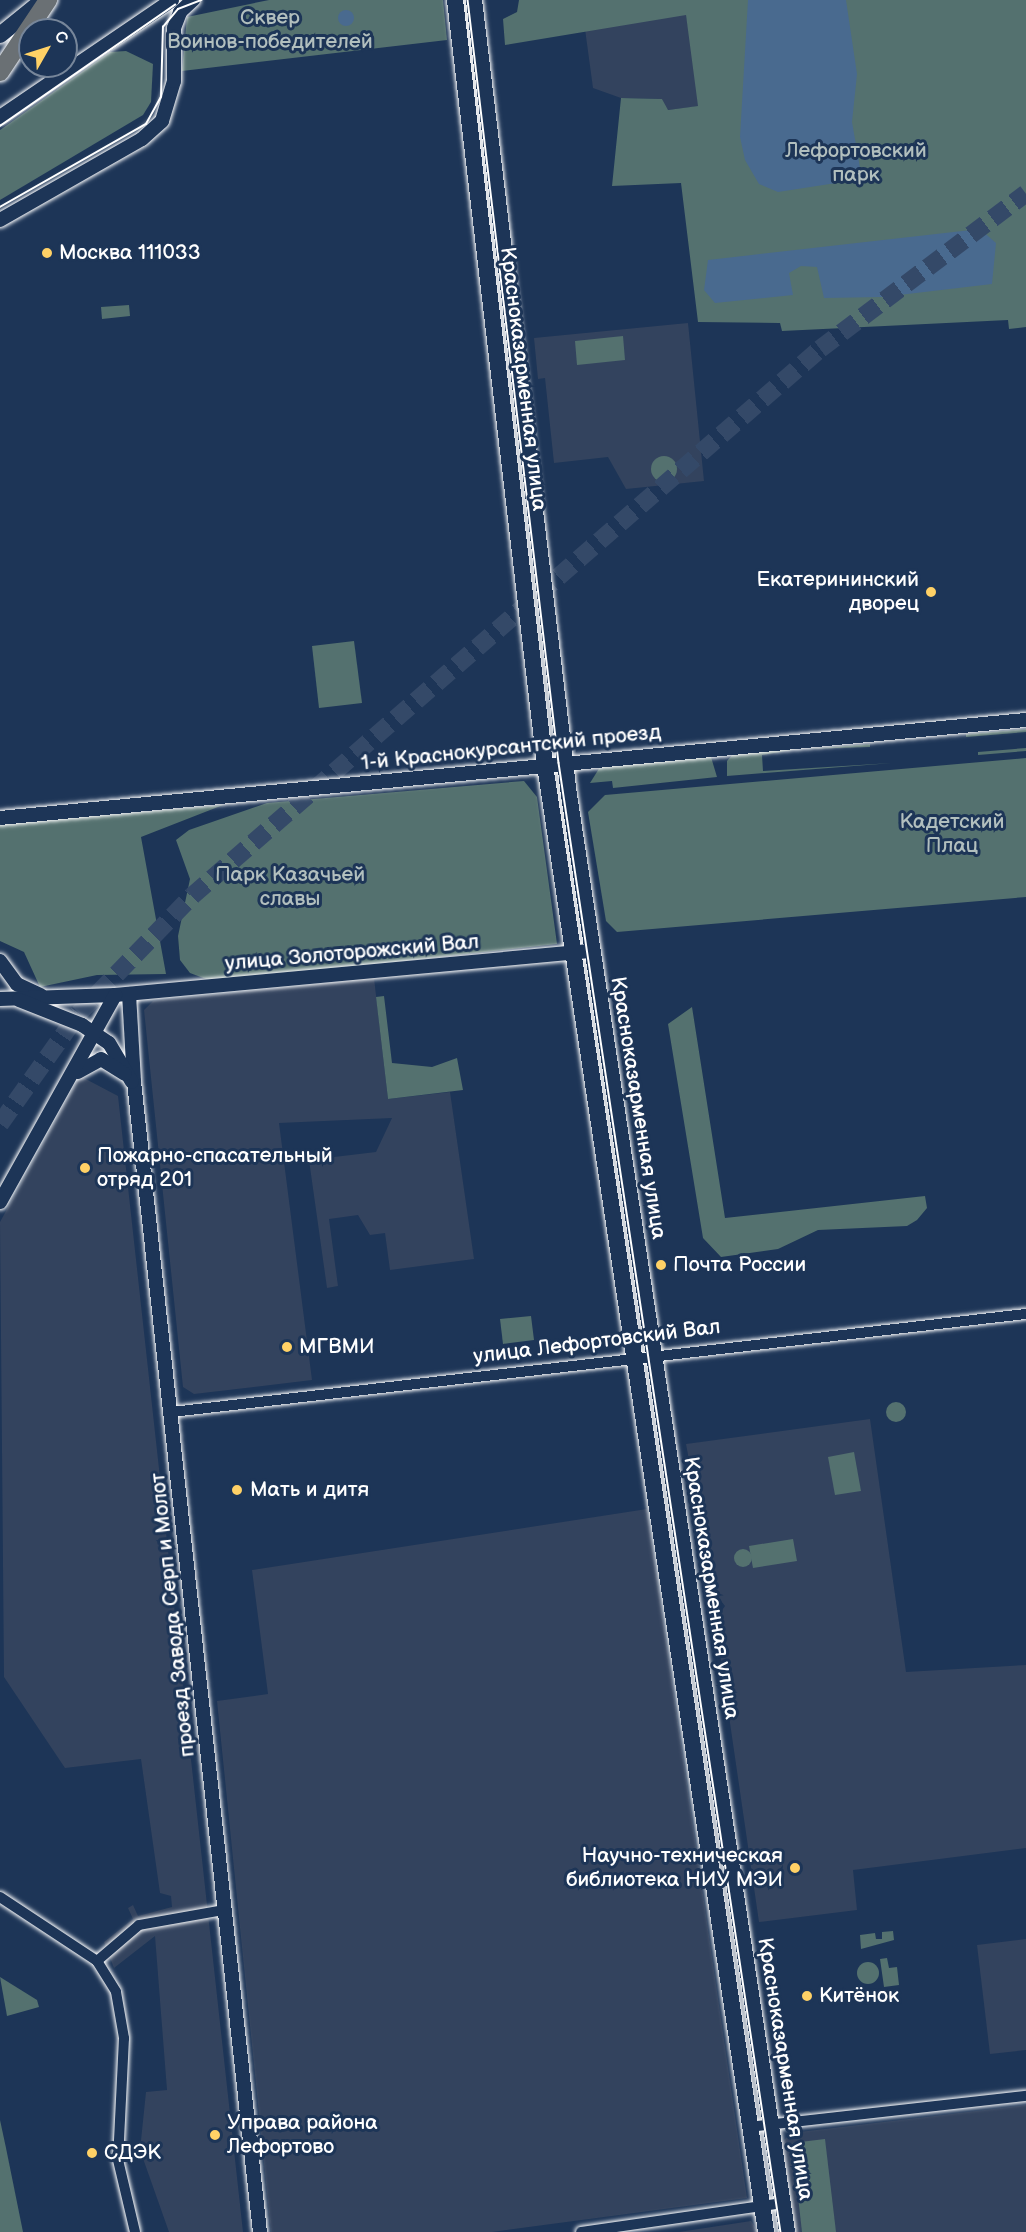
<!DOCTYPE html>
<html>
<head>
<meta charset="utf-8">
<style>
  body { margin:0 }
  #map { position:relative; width:1026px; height:2232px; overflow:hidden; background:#1d3557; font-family:"Balsamiq Sans",sans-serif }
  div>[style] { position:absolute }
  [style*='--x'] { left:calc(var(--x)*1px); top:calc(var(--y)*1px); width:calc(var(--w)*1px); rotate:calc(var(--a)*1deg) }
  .built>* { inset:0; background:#33435e }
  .green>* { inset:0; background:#54716f }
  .round { border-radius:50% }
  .water>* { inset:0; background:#496a8f }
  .primary-tunnel>* { height:18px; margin-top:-9px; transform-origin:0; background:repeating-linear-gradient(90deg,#344968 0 18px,transparent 0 27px) }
  .roads { filter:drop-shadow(0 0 2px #fff) drop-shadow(0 0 2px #fff) }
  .minor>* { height:10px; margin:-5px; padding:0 5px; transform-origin:5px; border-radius:5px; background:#1d3557 }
  .tertiary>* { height:14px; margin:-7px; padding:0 7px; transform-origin:7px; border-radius:7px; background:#1d3557 }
  .secondary>* { height:16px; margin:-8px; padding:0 8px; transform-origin:8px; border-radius:8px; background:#1d3557 }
  .primary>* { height:18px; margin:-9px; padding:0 9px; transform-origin:9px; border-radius:9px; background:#6a7074 }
  .tram>* { height:1.5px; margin:-0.75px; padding:0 0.75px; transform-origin:0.75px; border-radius:0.75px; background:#fff }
  .dots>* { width:16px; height:16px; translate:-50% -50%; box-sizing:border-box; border:3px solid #1d3557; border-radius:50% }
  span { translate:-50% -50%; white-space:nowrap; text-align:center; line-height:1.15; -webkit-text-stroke:6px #1d3557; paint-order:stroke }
  .park-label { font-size:21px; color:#b2bfbe }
  .poi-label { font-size:21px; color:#fff }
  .left { translate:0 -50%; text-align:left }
  .right { translate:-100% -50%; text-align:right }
  .street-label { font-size:21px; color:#fff }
  .north { position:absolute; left:18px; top:18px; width:60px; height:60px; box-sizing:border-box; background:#1d3557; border:2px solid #77869a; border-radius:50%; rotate:51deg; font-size:16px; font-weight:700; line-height:24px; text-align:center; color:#fff }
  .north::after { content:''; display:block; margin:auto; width:21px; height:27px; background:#ffd166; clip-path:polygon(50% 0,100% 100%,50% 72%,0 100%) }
</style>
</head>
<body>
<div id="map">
  <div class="built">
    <i style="clip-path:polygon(686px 14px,701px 106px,667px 110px,662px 99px,621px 98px,593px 88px,585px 29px)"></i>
    <i style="clip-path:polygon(688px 323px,704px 481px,626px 489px,608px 457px,554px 463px,545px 378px,538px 379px,534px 338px)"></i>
    <i style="clip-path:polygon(374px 978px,388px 1099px,450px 1092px,474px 1259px,390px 1270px,385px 1233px,370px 1235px,358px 1215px,329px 1219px,338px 1286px,327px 1288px,309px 1160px,376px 1152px,392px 1118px,279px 1123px,312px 1380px,194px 1394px,183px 1387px,144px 1010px,153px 1001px)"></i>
    <i style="clip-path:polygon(80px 1076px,118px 1096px,243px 2232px,169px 2232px,140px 2150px,146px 2092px,167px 2090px,155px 1936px,114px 1968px,104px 1942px,133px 1919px,128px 1908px,133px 1905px,138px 1916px,172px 1907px,171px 1896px,160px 1893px,141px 1759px,65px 1768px,4px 1677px,0 1222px)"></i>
    <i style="clip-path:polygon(870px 1419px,906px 1672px,1026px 1665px,1026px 1848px,853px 1870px,857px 1910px,759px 1922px,715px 1620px,725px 1606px,714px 1592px,686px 1444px)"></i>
    <i style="clip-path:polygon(647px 1509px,747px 2198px,492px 2232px,271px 2232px,217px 1701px,268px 1694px,252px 1570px)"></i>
    <i style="clip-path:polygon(1026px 1939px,1026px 2050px,990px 2054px,977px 1945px)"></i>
    <i style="clip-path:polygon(1026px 2105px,1026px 2232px,794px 2232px,782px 2142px,791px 2133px)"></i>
    <i style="clip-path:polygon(751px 2221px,758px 2232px,679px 2232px)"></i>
  </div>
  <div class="green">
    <i style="clip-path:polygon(269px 0,443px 0,447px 40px,182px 71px,187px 17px)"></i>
    <i style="clip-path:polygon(519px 0,1026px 0,1026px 327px,1009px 329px,1008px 320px,782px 331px,780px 323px,698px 322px,681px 183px,612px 186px,621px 98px,662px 99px,668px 110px,698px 106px,686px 15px,505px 45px,503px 19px,517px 12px)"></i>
    <i style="clip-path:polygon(126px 51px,153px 64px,151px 102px,143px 115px,0 200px,0 130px,110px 52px)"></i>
    <i style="clip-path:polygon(129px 305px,130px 316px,102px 319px,101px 307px)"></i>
    <i style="clip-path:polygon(623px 336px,625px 360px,577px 365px,575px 341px)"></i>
    <i class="round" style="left:651px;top:456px;width:26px;height:26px"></i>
    <i style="clip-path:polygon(354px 641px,362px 703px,319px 708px,312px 646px)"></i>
    <i style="clip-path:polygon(1026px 729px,1026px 732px,966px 737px,966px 734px)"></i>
    <i style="clip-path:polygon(870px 744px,870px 747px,805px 749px)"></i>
    <i style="clip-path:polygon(1026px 748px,1026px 751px,978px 755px,978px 752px)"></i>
    <i style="clip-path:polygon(798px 749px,762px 755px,763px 771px,892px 763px,727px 776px,727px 761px,733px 754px)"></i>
    <i style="clip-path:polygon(711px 757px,717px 777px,613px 788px,612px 781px,590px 783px,600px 767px)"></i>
    <i style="clip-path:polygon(1026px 758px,1026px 897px,617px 932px,606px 921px,588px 812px,605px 795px)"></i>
    <i style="clip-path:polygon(524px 781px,537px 797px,557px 944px,214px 982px,190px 973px,180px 960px,178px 936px,190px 879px,176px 840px,189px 830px,267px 803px)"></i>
    <i style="clip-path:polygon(223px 805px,141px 837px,166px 974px,97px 975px,40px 987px,24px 952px,0 941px,0 824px)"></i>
    <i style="clip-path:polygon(384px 996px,392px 1063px,432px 1067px,457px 1058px,463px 1090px,388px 1099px,376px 997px)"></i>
    <i style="clip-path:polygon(692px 1007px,725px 1218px,925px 1196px,927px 1208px,917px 1220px,907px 1226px,818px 1230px,778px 1249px,721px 1257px,703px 1238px,668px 1024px)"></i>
    <i style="clip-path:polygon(531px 1316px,534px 1340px,503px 1344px,500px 1319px)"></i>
    <i class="round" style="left:886px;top:1402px;width:20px;height:20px"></i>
    <i style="clip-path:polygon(854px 1452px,861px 1491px,835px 1495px,828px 1457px)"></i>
    <i style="clip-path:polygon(793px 1539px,797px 1561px,753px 1568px,749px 1546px)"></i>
    <i class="round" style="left:734px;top:1549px;width:18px;height:18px"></i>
    <i style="clip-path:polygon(893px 1931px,894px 1940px,861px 1949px,860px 1935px,875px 1933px,876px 1939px,882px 1939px,882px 1932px)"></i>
    <i style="clip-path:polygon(887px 1958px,889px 1968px,897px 1967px,899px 1985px,884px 1987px,880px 1959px)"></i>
    <i class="round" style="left:857px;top:1962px;width:22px;height:22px"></i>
    <i style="clip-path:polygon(0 1977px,37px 2000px,39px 2007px,7px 2016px)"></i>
    <i style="clip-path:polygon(0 2120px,6px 2148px,23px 2232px,0 2232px)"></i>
    <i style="clip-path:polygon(825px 2139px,836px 2232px,802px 2232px,792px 2143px)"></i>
  </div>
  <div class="water">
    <i style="clip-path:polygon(748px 0,846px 0,857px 74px,852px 122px,862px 179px,778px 192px,759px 184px,745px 160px,740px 137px)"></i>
    <i class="round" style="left:338px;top:10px;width:16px;height:16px"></i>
    <i style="clip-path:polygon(980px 229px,996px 243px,992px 284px,882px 297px,824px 298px,817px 267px,801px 266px,789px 273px,793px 295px,715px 303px,704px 290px,708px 260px)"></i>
  </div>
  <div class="primary-tunnel">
    <i style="--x:0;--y:1124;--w:136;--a:-54.6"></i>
    <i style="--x:79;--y:1013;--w:163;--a:-46"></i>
    <i style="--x:192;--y:896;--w:833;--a:-41.06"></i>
    <i style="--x:820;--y:349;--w:258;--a:-37.1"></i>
  </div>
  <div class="roads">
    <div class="minor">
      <i style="--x:172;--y:1412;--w:860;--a:-6.55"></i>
      <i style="--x:0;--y:1897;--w:116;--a:33.4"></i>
      <i style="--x:97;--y:1961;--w:36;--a:58"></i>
      <i style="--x:116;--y:1992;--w:47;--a:80.1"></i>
      <i style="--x:124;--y:2038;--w:122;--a:92.8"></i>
      <i style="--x:118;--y:2160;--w:74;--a:76.7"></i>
      <i style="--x:97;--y:1961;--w:55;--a:-40.6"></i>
      <i style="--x:139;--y:1925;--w:86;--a:-10"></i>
      <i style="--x:749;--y:2127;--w:279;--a:-6.4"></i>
      <i style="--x:581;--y:2232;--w:204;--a:-8.2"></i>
    </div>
    <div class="tertiary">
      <i style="--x:0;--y:117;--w:208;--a:-34.2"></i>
      <i style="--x:0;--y:220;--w:163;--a:-29.7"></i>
      <i style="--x:142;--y:139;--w:27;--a:-42"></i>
      <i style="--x:162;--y:121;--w:42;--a:-73.3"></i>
      <i style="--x:174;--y:81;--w:53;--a:-90"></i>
      <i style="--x:174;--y:28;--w:17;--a:-69"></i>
      <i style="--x:180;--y:12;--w:18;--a:-43"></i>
      <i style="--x:0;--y:818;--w:1031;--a:-5.46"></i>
      <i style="--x:0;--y:961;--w:29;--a:54"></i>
      <i style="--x:17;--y:984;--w:26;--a:25"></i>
      <i style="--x:129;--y:994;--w:88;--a:86.7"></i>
      <i style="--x:134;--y:1082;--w:1157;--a:83.75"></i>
      <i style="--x:0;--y:999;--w:115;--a:-2"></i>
      <i style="--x:115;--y:995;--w:479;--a:-5.3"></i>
      <i style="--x:19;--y:1000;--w:68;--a:21.6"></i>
      <i style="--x:82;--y:1025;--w:32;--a:34"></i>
      <i style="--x:109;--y:1043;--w:45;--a:59.5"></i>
      <i style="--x:78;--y:1072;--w:26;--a:-29"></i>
      <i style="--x:101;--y:1059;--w:28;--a:32"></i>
      <i style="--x:0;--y:1202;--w:237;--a:-60.9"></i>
    </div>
    <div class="secondary">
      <i style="--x:455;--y:0;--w:770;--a:83.29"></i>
      <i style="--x:545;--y:765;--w:1484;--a:81.43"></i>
      <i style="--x:474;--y:0;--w:801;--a:83.19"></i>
      <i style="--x:569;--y:795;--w:1453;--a:81.37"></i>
      <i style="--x:0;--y:35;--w:54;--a:-39"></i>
    </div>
    <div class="primary">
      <i style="--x:0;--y:72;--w:87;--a:-56.3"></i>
    </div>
  </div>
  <div class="tram">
    <i style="--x:468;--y:0;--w:768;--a:83.2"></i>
    <i style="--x:559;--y:763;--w:1486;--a:81.41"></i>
    <i style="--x:0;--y:126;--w:213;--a:-34.7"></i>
    <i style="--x:0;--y:207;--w:168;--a:-29.6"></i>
    <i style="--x:146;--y:124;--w:31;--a:-61"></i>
    <i style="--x:161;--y:97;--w:70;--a:-88.4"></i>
    <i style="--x:163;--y:27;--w:23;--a:-50"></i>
    <i style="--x:178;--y:9;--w:25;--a:-21"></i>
  </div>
  <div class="dots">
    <i style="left:47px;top:253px;background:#ffd166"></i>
    <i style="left:931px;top:592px;background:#ffd166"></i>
    <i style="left:85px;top:1168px;background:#ffd166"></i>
    <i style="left:661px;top:1265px;background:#ffd166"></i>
    <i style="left:287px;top:1347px;background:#ffd166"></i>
    <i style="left:237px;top:1490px;background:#ffd166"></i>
    <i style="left:795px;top:1868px;background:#ffd166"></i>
    <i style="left:807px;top:1996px;background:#ffd166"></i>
    <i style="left:215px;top:2135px;background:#ffd166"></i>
    <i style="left:92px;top:2153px;background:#ffd166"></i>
  </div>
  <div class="park-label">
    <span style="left:270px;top:30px">Сквер<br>Воинов-победителей</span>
    <span style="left:856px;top:163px">Лефортовский<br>парк</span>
    <span style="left:952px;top:834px">Кадетский<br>Плац</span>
    <span style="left:290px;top:887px">Парк Казачьей<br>славы</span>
  </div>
  <div class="poi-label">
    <span class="left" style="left:59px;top:253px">Москва 111033</span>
    <span class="right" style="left:919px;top:592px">Екатерининский<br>дворец</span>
    <span class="left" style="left:97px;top:1168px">Пожарно-спасательный<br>отряд 201</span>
    <span class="left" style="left:673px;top:1265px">Почта России</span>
    <span class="left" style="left:299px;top:1347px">МГВМИ</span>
    <span class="left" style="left:250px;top:1490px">Мать и дитя</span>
    <span class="right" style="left:783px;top:1868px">Научно-техническая<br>библиотека НИУ МЭИ</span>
    <span class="left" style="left:819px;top:1996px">Китёнок</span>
    <span class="left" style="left:227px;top:2135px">Управа района<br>Лефортово</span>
    <span class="left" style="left:104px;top:2153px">СДЭК</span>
  </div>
  <div class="street-label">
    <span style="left:523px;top:379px;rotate:83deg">Красноказарменная улица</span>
    <span style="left:511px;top:748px;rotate:-6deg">1-й Краснокурсантский проезд</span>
    <span style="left:352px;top:953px;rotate:-5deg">улица Золоторожский Вал</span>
    <span style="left:638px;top:1108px;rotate:81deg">Красноказарменная улица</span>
    <span style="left:597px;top:1342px;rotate:-7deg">улица Лефортовский Вал</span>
    <span style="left:711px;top:1588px;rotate:81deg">Красноказарменная улица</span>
    <span style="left:173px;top:1615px;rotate:-96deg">проезд Завода Серп и Молот</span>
    <span style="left:785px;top:2069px;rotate:81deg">Красноказарменная улица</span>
  </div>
  <div class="north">С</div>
</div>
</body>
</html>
